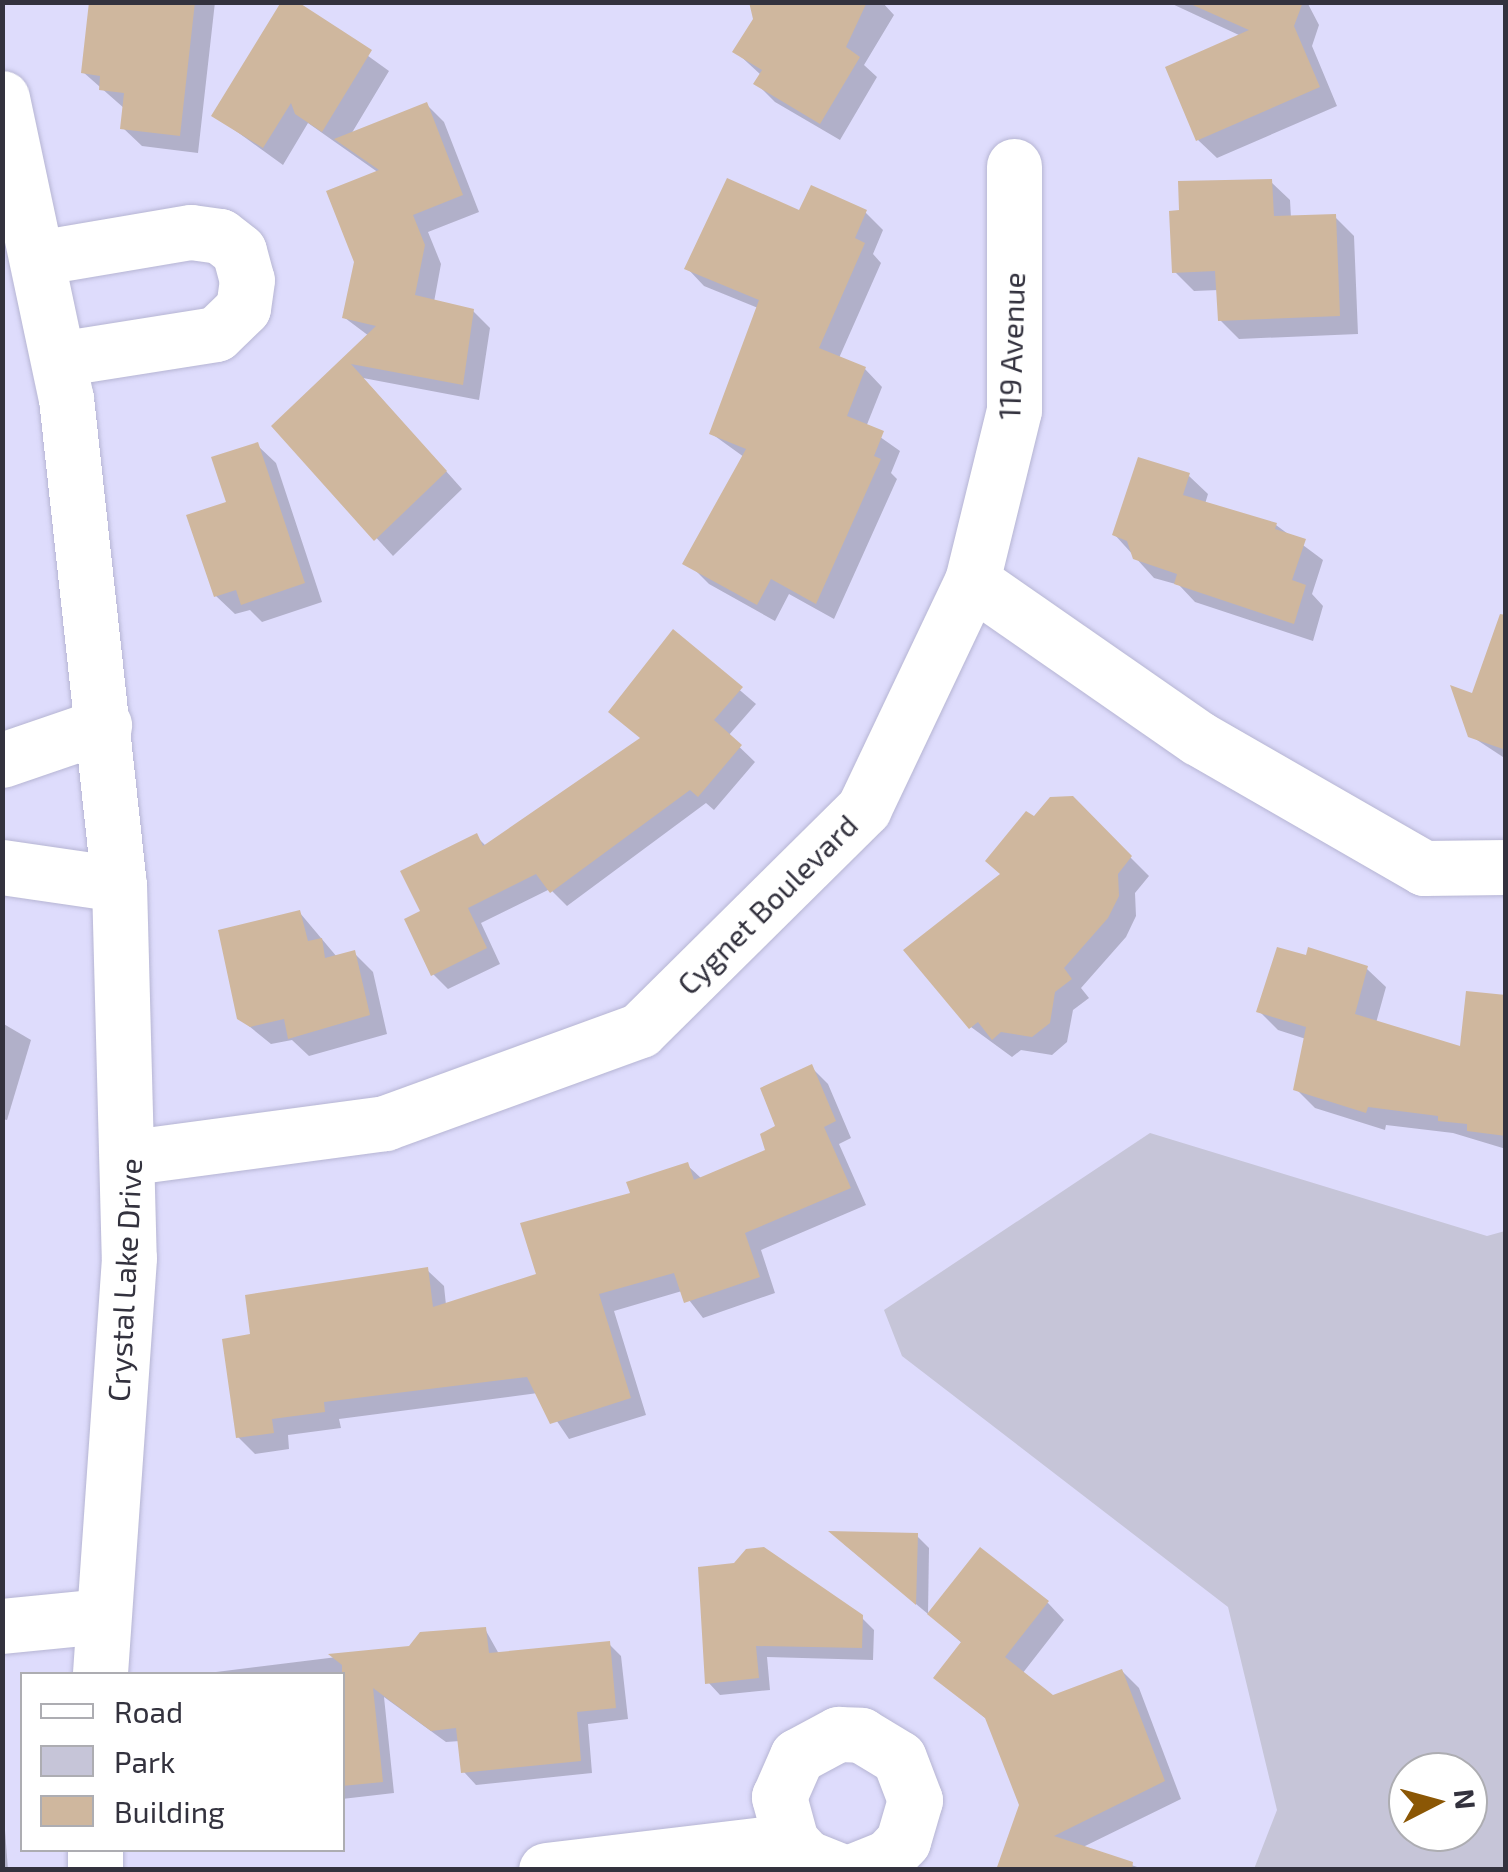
<!DOCTYPE html>
<html>
<head>
<meta charset="utf-8">
<style>
  body { margin:0 }
  #map { position:relative; width:1508px; height:1872px; overflow:hidden; background:#dedcfc; font-family:"Exo 2",sans-serif }
  div>[style] { position:absolute }
  [style*='--x'] { left:calc(var(--x)*1px); top:calc(var(--y)*1px); width:calc(var(--w)*1px); rotate:calc(var(--a)*1deg) }
  .green>* { inset:0; background:#c6c5d8 }
  .shadow>* { inset:0; background:#0003 }
  .building>* { inset:0; background:#cfb79e }
  .roads { filter:drop-shadow(0 0 2px #b6b5d3) drop-shadow(0 0 2px #b6b5d3) }
  .street>* { height:55px; margin:-27.5px; padding:0 27.5px; transform-origin:27.5px; border-radius:27.5px; background:#fff }
  .secondary>* { height:55px; margin:-27.5px; padding:0 27.5px; transform-origin:27.5px; border-radius:27.5px; background:#fff }
  span { translate:-50% -50%; white-space:nowrap; text-align:center; line-height:1.15; -webkit-text-stroke:9px #fff; paint-order:stroke }
  .street-label { font-size:30px; color:#33323e }
  .frame { position:absolute; inset:0; border:5px solid #33323e; pointer-events:none }
  .legend { position:absolute; left:20px; top:1672px; width:325px; height:180px; box-sizing:border-box; background:#fff; border:2px solid #adadb2; margin:0; padding:12px 18px; list-style:none; font-size:30px; color:#33323e }
  .legend li { display:flex; align-items:center; gap:20px; height:50px }
  .legend b { width:50px; border:2px solid #adadb2 }
  .north { position:absolute; left:1388px; top:1752px; width:100px; height:100px; box-sizing:border-box; background:#fff; border:2px solid #adadb2; border-radius:50%; rotate:84deg; font-size:28px; font-weight:700; line-height:40px; text-align:center; color:#33323e }
  .north::after { content:''; display:block; margin:auto; width:35px; height:45px; background:#8b5705; clip-path:polygon(50% 0,100% 100%,50% 72%,0 100%) }
</style>
</head>
<body>
<div id="map">
  <div class="green">
    <i style="clip-path:polygon(evenodd,1150px 1133px,1487px 1236px,1505px 1231px,1505px 1869px,1254px 1869px,1277px 1810px,1228px 1607px,902px 1356px,884px 1310px,1150px 1133px,1408px 1772px,1468px 1772px,1468px 1832px,1408px 1832px,1408px 1772px)"></i>
  </div>
  <div class="shadow">
    <i style="clip-path:polygon(91px 2px,215px 2px,198px 153px,142px 146px,123px 128px,125px 109px,83px 72px)"></i>
    <i style="clip-path:polygon(293px 2px,389px 71px,350px 136px,427px 105px,444px 122px,479px 212px,428px 232px,441px 264px,434px 302px,473px 311px,490px 328px,479px 400px,363px 378px,462px 489px,393px 556px,274px 426px,369px 336px,345px 318px,379px 173px,308px 123px,283px 165px,214px 115px)"></i>
    <i style="clip-path:polygon(755px 2px,882px 2px,894px 15px,864px 65px,877px 77px,840px 140px,775px 102px,756px 83px,761px 75px,736px 52px,756px 19px)"></i>
    <i style="clip-path:polygon(1168px 2px,1307px 2px,1319px 25px,1312px 46px,1337px 106px,1217px 158px,1198px 140px,1241px 36px)"></i>
    <i style="clip-path:polygon(1271px 182px,1290px 200px,1291px 218px,1335px 217px,1354px 236px,1358px 334px,1239px 339px,1220px 320px,1219px 290px,1194px 291px,1175px 272px)"></i>
    <i style="clip-path:polygon(865px 212px,883px 230px,873px 254px,881px 263px,839px 358px,865px 369px,882px 387px,866px 427px,900px 451px,891px 473px,897px 479px,834px 619px,789px 594px,775px 621px,709px 584px,691px 566px,744px 457px,712px 434px,758px 308px,704px 286px,687px 268px,800px 214px)"></i>
    <i style="clip-path:polygon(257px 445px,276px 463px,322px 602px,262px 622px,250px 610px,235px 614px,216px 596px,229px 504px)"></i>
    <i style="clip-path:polygon(1189px 476px,1208px 494px,1205px 504px,1276px 525px,1323px 560px,1312px 594px,1323px 606px,1313px 641px,1195px 602px,1179px 585px,1154px 578px,1114px 534px)"></i>
    <i style="clip-path:polygon(673px 633px,756px 704px,728px 736px,755px 762px,714px 810px,706px 803px,567px 906px,550px 889px,481px 923px,500px 964px,448px 989px,433px 974px,423px 913px,476px 836px,487px 847px,642px 740px)"></i>
    <i style="clip-path:polygon(1506px 655px,1506px 759px,1471px 736px,1473px 697px)"></i>
    <i style="clip-path:polygon(1072px 799px,1149px 876px,1135px 893px,1136px 916px,1126px 937px,1081px 988px,1089px 998px,1073px 1010px,1067px 1042px,1052px 1055px,1021px 1050px,1012px 1057px,971px 1027px,1003px 875px,1034px 820px)"></i>
    <i style="clip-path:polygon(300px 913px,337px 957px,354px 953px,373px 972px,387px 1034px,309px 1056px,292px 1040px,271px 1044px,239px 1018px)"></i>
    <i style="clip-path:polygon(1367px 969px,1386px 987px,1376px 1023px,1462px 1050px,1506px 996px,1506px 1149px,1453px 1133px,1386px 1125px,1385px 1130px,1315px 1108px,1296px 1089px,1306px 1039px,1278px 1030px,1259px 1011px)"></i>
    <i style="clip-path:polygon(2px 1023px,31px 1040px,7px 1120px,2px 1119px)"></i>
    <i style="clip-path:polygon(811px 1067px,828px 1084px,851px 1138px,839px 1144px,866px 1205px,761px 1250px,775px 1293px,703px 1318px,682px 1291px,614px 1311px,646px 1415px,569px 1439px,538px 1393px,339px 1419px,341px 1428px,288px 1435px,289px 1449px,255px 1454px,238px 1437px,253px 1336px,427px 1270px,444px 1286px,446px 1305px,539px 1276px,633px 1194px,687px 1165px,702px 1179px,769px 1151px)"></i>
    <i style="clip-path:polygon(917px 1536px,929px 1548px,928px 1614px,844px 1544px)"></i>
    <i style="clip-path:polygon(701px 1569px,861px 1617px,874px 1630px,873px 1660px,767px 1657px,770px 1690px,720px 1695px,708px 1682px)"></i>
    <i style="clip-path:polygon(1048px 1603px,1064px 1620px,1022px 1674px,1053px 1697px,1122px 1671px,1139px 1688px,1181px 1799px,1081px 1848px,1146px 1870px,998px 1870px,1021px 1805px,990px 1722px,936px 1677px,963px 1644px,930px 1614px)"></i>
    <i style="clip-path:polygon(485px 1629px,499px 1654px,609px 1644px,621px 1656px,628px 1719px,588px 1724px,592px 1773px,476px 1785px,464px 1772px,460px 1741px,446px 1742px,384px 1697px,394px 1793px,342px 1799px,342px 1674px,200px 1674px,410px 1648px)"></i>
    <i style="clip-path:polygon(3px 1804px,8px 1870px,2px 1870px)"></i>
  </div>
  <div class="building">
    <i style="clip-path:polygon(89px 2px,195px 2px,180px 136px,120px 129px,124px 93px,99px 90px,100px 76px,81px 73px)"></i>
    <i style="clip-path:polygon(281px 2px,298px 2px,372px 50px,322px 132px,295px 114px,291px 103px,263px 148px,211px 116px)"></i>
    <i style="clip-path:polygon(749px 2px,867px 2px,846px 47px,860px 57px,820px 124px,753px 84px,762px 70px,732px 52px,753px 19px)"></i>
    <i style="clip-path:polygon(1186px 2px,1303px 2px,1294px 26px,1320px 87px,1196px 141px,1165px 67px,1249px 30px)"></i>
    <i style="clip-path:polygon(427px 102px,463px 195px,413px 215px,425px 245px,415px 295px,474px 309px,463px 385px,351px 364px,447px 471px,374px 541px,271px 426px,376px 326px,342px 318px,354px 262px,326px 191px,379px 170px,334px 139px)"></i>
    <i style="clip-path:polygon(727px 178px,799px 210px,811px 185px,867px 210px,855px 238px,865px 243px,819px 348px,866px 367px,847px 416px,884px 431px,874px 456px,881px 459px,816px 604px,771px 579px,757px 605px,682px 564px,746px 449px,709px 434px,759px 300px,684px 269px)"></i>
    <i style="clip-path:polygon(1272px 179px,1274px 216px,1336px 214px,1340px 316px,1218px 321px,1215px 271px,1172px 273px,1169px 211px,1179px 210px,1178px 181px)"></i>
    <i style="clip-path:polygon(258px 442px,305px 583px,241px 605px,236px 590px,214px 597px,186px 515px,226px 502px,211px 457px)"></i>
    <i style="clip-path:polygon(1138px 457px,1190px 473px,1183px 495px,1277px 523px,1275px 529px,1306px 539px,1292px 580px,1306px 585px,1294px 624px,1174px 584px,1177px 574px,1133px 559px,1127px 541px,1112px 535px)"></i>
    <i style="clip-path:polygon(1500px 614px,1506px 615px,1506px 750px,1468px 737px,1450px 685px,1472px 693px)"></i>
    <i style="clip-path:polygon(673px 629px,743px 687px,714px 720px,742px 745px,698px 797px,690px 790px,550px 893px,536px 874px,468px 908px,487px 948px,431px 976px,404px 919px,420px 911px,400px 871px,477px 833px,483px 846px,640px 738px,608px 712px)"></i>
    <i style="clip-path:polygon(1073px 796px,1132px 856px,1118px 874px,1119px 896px,1108px 918px,1064px 968px,1072px 979px,1055px 992px,1050px 1023px,1032px 1037px,1001px 1032px,992px 1040px,978px 1022px,969px 1029px,903px 950px,1000px 874px,985px 861px,1026px 811px,1034px 816px,1050px 797px)"></i>
    <i style="clip-path:polygon(300px 910px,308px 941px,322px 938px,325px 958px,355px 950px,370px 1015px,288px 1039px,284px 1019px,250px 1027px,237px 1019px,218px 930px)"></i>
    <i style="clip-path:polygon(1277px 947px,1306px 955px,1308px 947px,1368px 966px,1355px 1014px,1460px 1046px,1466px 991px,1506px 995px,1506px 1136px,1467px 1131px,1467px 1124px,1438px 1121px,1438px 1116px,1368px 1107px,1366px 1113px,1293px 1090px,1306px 1027px,1256px 1012px)"></i>
    <i style="clip-path:polygon(812px 1064px,836px 1121px,824px 1127px,851px 1188px,745px 1233px,760px 1277px,684px 1303px,674px 1273px,599px 1294px,631px 1398px,550px 1424px,527px 1377px,324px 1402px,325px 1412px,272px 1419px,274px 1433px,236px 1438px,222px 1339px,250px 1334px,245px 1295px,428px 1267px,433px 1307px,536px 1274px,520px 1223px,630px 1193px,626px 1182px,688px 1162px,694px 1180px,765px 1150px,760px 1134px,775px 1126px,760px 1088px)"></i>
    <i style="clip-path:polygon(828px 1531px,918px 1533px,916px 1605px)"></i>
    <i style="clip-path:polygon(764px 1547px,863px 1615px,862px 1648px,756px 1646px,759px 1678px,705px 1684px,698px 1567px,734px 1563px,746px 1549px)"></i>
    <i style="clip-path:polygon(980px 1547px,1049px 1601px,1005px 1657px,1053px 1695px,1122px 1669px,1165px 1781px,1054px 1836px,1133px 1862px,1132px 1870px,996px 1870px,1019px 1805px,985px 1718px,933px 1678px,961px 1642px,927px 1614px)"></i>
    <i style="clip-path:polygon(486px 1627px,489px 1653px,610px 1641px,616px 1708px,577px 1712px,581px 1761px,461px 1773px,456px 1728px,431px 1731px,373px 1688px,383px 1782px,342px 1786px,342px 1665px,328px 1654px,409px 1646px,420px 1632px)"></i>
  </div>
  <div class="roads">
    <div class="street">
      <i style="--x:37;--y:258;--w:156;--a:-9.6"></i>
      <i style="--x:191;--y:232;--w:29;--a:8"></i>
      <i style="--x:220;--y:236;--w:24;--a:38"></i>
      <i style="--x:239;--y:251;--w:30;--a:75"></i>
      <i style="--x:247;--y:280;--w:28;--a:98"></i>
      <i style="--x:243;--y:308;--w:37;--a:136"></i>
      <i style="--x:216;--y:334;--w:159;--a:171"></i>
      <i style="--x:972;--y:581;--w:275;--a:34.8"></i>
      <i style="--x:1198;--y:738;--w:261;--a:29.9"></i>
      <i style="--x:1424;--y:868;--w:82;--a:-0.7"></i>
      <i style="--x:2;--y:760;--w:108;--a:-18.9"></i>
      <i style="--x:2;--y:867;--w:118;--a:8.3"></i>
      <i style="--x:131;--y:1157;--w:256;--a:-7.6"></i>
      <i style="--x:385;--y:1123;--w:271;--a:-20"></i>
      <i style="--x:640;--y:1030;--w:315;--a:-44.7"></i>
      <i style="--x:864;--y:808;--w:251;--a:-64.6"></i>
      <i style="--x:972;--y:581;--w:176;--a:-76.2"></i>
      <i style="--x:1014;--y:410;--w:244;--a:-90"></i>
      <i style="--x:2;--y:1626;--w:100;--a:-5.7"></i>
      <i style="--x:546;--y:1870;--w:247;--a:-6.8"></i>
      <i style="--x:838;--y:1870;--w:35;--a:-158"></i>
      <i style="--x:806;--y:1857;--w:22;--a:-133"></i>
      <i style="--x:791;--y:1841;--w:46;--a:-105.3"></i>
      <i style="--x:779;--y:1797;--w:45;--a:-66.3"></i>
      <i style="--x:797;--y:1756;--w:47;--a:-28.2"></i>
      <i style="--x:838;--y:1734;--w:23;--a:2"></i>
      <i style="--x:861;--y:1735;--w:44;--a:31.2"></i>
      <i style="--x:899;--y:1758;--w:45;--a:69.1"></i>
      <i style="--x:915;--y:1800;--w:43;--a:106.3"></i>
      <i style="--x:903;--y:1841;--w:22;--a:133"></i>
      <i style="--x:888;--y:1857;--w:35;--a:158"></i>
    </div>
    <div class="secondary">
      <i style="--x:2;--y:98;--w:307;--a:78"></i>
      <i style="--x:66;--y:398;--w:489;--a:83.8"></i>
      <i style="--x:119;--y:884;--w:374;--a:88.5"></i>
      <i style="--x:129;--y:1258;--w:417;--a:94"></i>
      <i style="--x:95;--y:1870;--w:20;--a:-90"></i>
    </div>
  </div>
  <div class="street-label">
    <span style="left:1011px;top:346px;rotate:-88deg">119 Avenue</span>
    <span style="left:767px;top:904px;rotate:-45deg">Cygnet Boulevard</span>
    <span style="left:124px;top:1280px;rotate:-87deg">Crystal Lake Drive</span>
  </div>
  <div class="frame"></div>
  <ul class="legend">
  <li><b style="height:12px;background:#fff"></b>Road</li>
  <li><b style="height:28px;background:#c6c5d8"></b>Park</li>
  <li><b style="height:28px;background:#cfb79e"></b>Building</li>
  </ul>
  <div class="north">N</div>
</div>
</body>
</html>
